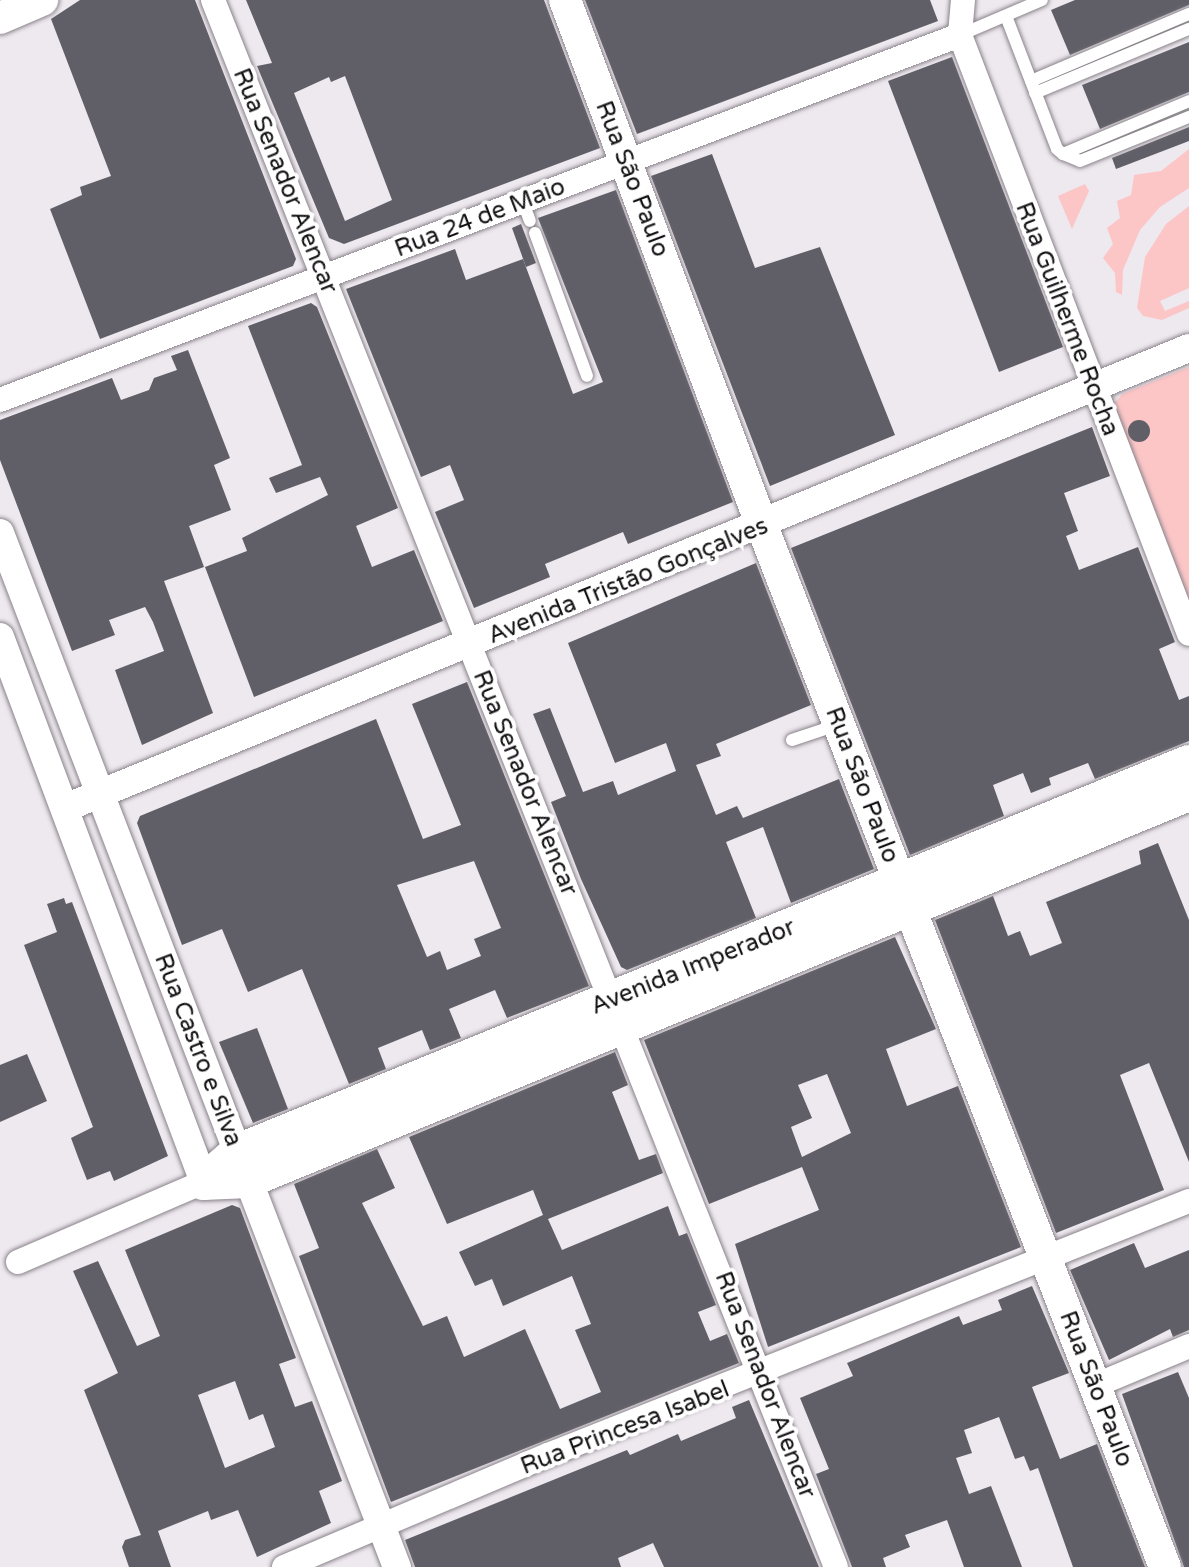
<!DOCTYPE html>
<html>
<head>
<meta charset="utf-8">
<style>
  body { margin:0 }
  #map { position:relative; width:1189px; height:1567px; overflow:hidden; background:#eee8ef; font-family:"Varela Round",sans-serif }
  div>[style] { position:absolute }
  [style*='--x'] { left:calc(var(--x)*1px); top:calc(var(--y)*1px); width:calc(var(--w)*1px); rotate:calc(var(--a)*1deg) }
  .green>* { inset:0; background:#fcc6c7 }
  .building>* { inset:0; background:#605f67 }
  .round { border-radius:50% }
  .roads { filter:drop-shadow(0 0 2px #89838a) drop-shadow(0 0 2px #89838a) }
  .service>* { height:12px; margin:-6px; padding:0 6px; transform-origin:6px; border-radius:6px; background:#fff }
  .minor>* { height:24px; margin:-12px; padding:0 12px; transform-origin:12px; border-radius:12px; background:#fff }
  .tertiary>* { height:28px; margin:-14px; padding:0 14px; transform-origin:14px; border-radius:14px; background:#fff }
  .secondary>* { height:32px; margin:-16px; padding:0 16px; transform-origin:16px; border-radius:16px; background:#fff }
  .primary>* { height:36px; margin:-18px; padding:0 18px; transform-origin:18px; border-radius:18px; background:#fff }
  span { translate:-50% -50%; white-space:nowrap; text-align:center; line-height:1.15; -webkit-text-stroke:8px #fff; paint-order:stroke }
  .street-label { font-size:24px; color:#131113 }
</style>
</head>
<body>
<div id="map">
  <div class="green">
    <i style="clip-path:polygon(1189px 149px,1189px 188px,1160px 207px,1140px 230px,1123px 270px,1122px 295px,1116px 292px,1115px 273px,1103px 258px,1113px 244px,1107px 228px,1120px 218px,1117px 201px,1131px 195px,1134px 175px,1161px 171px)"></i>
    <i style="clip-path:polygon(1085px 184px,1089px 191px,1072px 229px,1058px 196px)"></i>
    <i style="clip-path:polygon(1189px 206px,1189px 288px,1160px 301px,1165px 311px,1189px 301px,1189px 308px,1162px 320px,1143px 316px,1137px 308px,1145px 257px,1166px 224px)"></i>
    <i style="clip-path:polygon(1189px 367px,1189px 612px,1112px 406px,1122px 394px)"></i>
  </div>
  <div class="building">
    <i style="clip-path:polygon(80px 0,195px 0,296px 259px,293px 266px,100px 339px,50px 209px,82px 195px,80px 187px,111px 176px,51px 19px)"></i>
    <i style="clip-path:polygon(evenodd,246px 0,544px 0,600px 148px,344px 244px,329px 238px,257px 66px,272px 63px,246px 0,345px 76px,392px 200px,345px 221px,294px 93px,329px 77px,331px 82px,345px 76px)"></i>
    <i style="clip-path:polygon(585px 0,930px 0,938px 21px,637px 134px)"></i>
    <i style="clip-path:polygon(1075px 0,1189px 0,1189px 5px,1070px 55px,1051px 10px)"></i>
    <i style="clip-path:polygon(1189px 42px,1189px 92px,1100px 129px,1082px 85px)"></i>
    <i style="clip-path:polygon(952px 57px,1063px 347px,999px 372px,888px 81px)"></i>
    <i style="clip-path:polygon(1189px 127px,1189px 141px,1116px 169px,1112px 158px)"></i>
    <i style="clip-path:polygon(712px 154px,755px 268px,820px 247px,895px 435px,770px 486px,651px 176px)"></i>
    <i style="clip-path:polygon(616px 190px,733px 502px,628px 544px,623px 532px,545px 564px,550px 577px,474px 608px,435px 512px,464px 500px,450px 465px,421px 477px,346px 289px,455px 249px,466px 280px,523px 259px,573px 394px,603px 382px,538px 218px)"></i>
    <i style="clip-path:polygon(521px 224px,536px 263px,526px 267px,512px 228px)"></i>
    <i style="clip-path:polygon(311px 303px,317px 307px,398px 508px,356px 526px,372px 567px,414px 550px,443px 621px,254px 697px,205px 567px,247px 551px,242px 538px,328px 495px,320px 477px,276px 493px,269px 478px,302px 465px,248px 326px)"></i>
    <i style="clip-path:polygon(188px 350px,230px 458px,214px 465px,231px 510px,189px 526px,204px 567px,164px 581px,213px 713px,142px 745px,115px 670px,164px 651px,153px 622px,145px 607px,109px 620px,115px 635px,72px 651px,0 460px,0 420px,112px 378px,121px 400px,149px 390px,154px 378px,177px 370px,171px 356px)"></i>
    <i class="round" style="left:1128px;top:420px;width:22px;height:22px"></i>
    <i style="clip-path:polygon(1092px 427px,1110px 476px,1064px 493px,1078px 531px,1066px 536px,1079px 570px,1138px 547px,1175px 642px,1159px 649px,1179px 700px,1189px 696px,1189px 741px,1095px 779px,1088px 763px,1049px 778px,1051px 785px,1031px 793px,1023px 773px,993px 785px,1004px 816px,910px 855px,791px 548px)"></i>
    <i style="clip-path:polygon(756px 563px,811px 705px,716px 744px,721px 756px,696px 765px,716px 815px,737px 806px,743px 818px,839px 779px,874px 869px,791px 903px,763px 827px,726px 842px,756px 918px,627px 970px,621px 967px,581px 879px,551px 802px,566px 796px,533px 714px,550px 708px,583px 792px,613px 781px,618px 795px,676px 771px,666px 743px,615px 763px,568px 643px)"></i>
    <i style="clip-path:polygon(evenodd,467px 682px,589px 986px,507px 1018px,495px 990px,449px 1009px,461px 1038px,430px 1050px,422px 1030px,378px 1048px,386px 1069px,349px 1084px,302px 969px,248px 992px,222px 929px,182px 945px,137px 823px,140px 816px,376px 719px,423px 839px,461px 825px,412px 704px,467px 682px,474px 861px,501px 928px,474px 939px,481px 956px,447px 970px,440px 951px,427px 957px,397px 885px,474px 861px)"></i>
    <i style="clip-path:polygon(1158px 843px,1189px 920px,1189px 1162px,1149px 1063px,1120px 1075px,1164px 1190px,1056px 1233px,935px 920px,993px 896px,1008px 936px,1020px 931px,1030px 956px,1062px 943px,1046px 902px,1141px 864px,1139px 851px)"></i>
    <i style="clip-path:polygon(64px 898px,66px 904px,72px 902px,168px 1156px,114px 1181px,110px 1171px,87px 1180px,78px 1157px,71px 1138px,93px 1127px,24px 945px,57px 932px,47px 904px)"></i>
    <i style="clip-path:polygon(evenodd,895px 937px,936px 1029px,886px 1049px,907px 1106px,958px 1086px,1021px 1247px,768px 1347px,735px 1244px,819px 1210px,802px 1167px,709px 1204px,644px 1040px,895px 937px,827px 1074px,851px 1133px,802px 1157px,791px 1127px,812px 1118px,798px 1085px,827px 1074px)"></i>
    <i style="clip-path:polygon(257px 1028px,288px 1109px,253px 1123px,219px 1042px)"></i>
    <i style="clip-path:polygon(615px 1052px,628px 1085px,612px 1092px,639px 1160px,656px 1154px,663px 1173px,548px 1219px,562px 1250px,668px 1206px,679px 1236px,687px 1233px,716px 1305px,698px 1312px,710px 1341px,727px 1334px,739px 1363px,391px 1502px,299px 1256px,319px 1248px,294px 1184px,377px 1149px,395px 1188px,362px 1203px,423px 1326px,447px 1316px,464px 1357px,525px 1329px,560px 1409px,601px 1392px,575px 1330px,591px 1324px,572px 1276px,503px 1306px,492px 1279px,475px 1286px,459px 1252px,543px 1215px,533px 1190px,447px 1224px,409px 1137px)"></i>
    <i style="clip-path:polygon(27px 1054px,47px 1101px,0 1122px,0 1065px)"></i>
    <i style="clip-path:polygon(evenodd,232px 1205px,240px 1208px,296px 1358px,279px 1364px,295px 1407px,312px 1401px,342px 1481px,319px 1491px,331px 1523px,257px 1557px,238px 1510px,211px 1520px,208px 1511px,158px 1531px,171px 1567px,129px 1567px,122px 1547px,125px 1540px,141px 1535px,84px 1390px,118px 1373px,73px 1271px,98px 1261px,137px 1346px,160px 1336px,125px 1250px,232px 1205px,235px 1381px,249px 1420px,263px 1414px,275px 1447px,225px 1468px,198px 1395px,235px 1381px)"></i>
    <i style="clip-path:polygon(1134px 1243px,1145px 1268px,1189px 1250px,1189px 1330px,1173px 1337px,1170px 1329px,1109px 1360px,1070px 1270px)"></i>
    <i style="clip-path:polygon(1032px 1286px,1069px 1373px,1032px 1387px,1060px 1459px,1097px 1444px,1145px 1567px,1073px 1567px,1038px 1468px,1030px 1471px,1024px 1456px,1015px 1459px,999px 1417px,964px 1430px,972px 1453px,956px 1458px,969px 1494px,991px 1486px,1022px 1567px,964px 1567px,947px 1520px,905px 1535px,910px 1547px,883px 1558px,886px 1567px,852px 1567px,816px 1474px,829px 1469px,800px 1398px,853px 1376px,847px 1363px,959px 1316px,963px 1325px,1002px 1310px,998px 1300px)"></i>
    <i style="clip-path:polygon(1178px 1372px,1189px 1398px,1189px 1567px,1184px 1567px,1122px 1394px)"></i>
    <i style="clip-path:polygon(749px 1400px,819px 1567px,664px 1567px,653px 1543px,618px 1558px,621px 1567px,415px 1567px,405px 1540px,627px 1450px,630px 1455px,678px 1434px,681px 1441px,736px 1418px,732px 1407px)"></i>
  </div>
  <div class="roads">
    <div class="service">
      <i style="--x:1006;--y:16;--w:142;--a:69"></i>
      <i style="--x:1057;--y:149;--w:8;--a:40"></i>
      <i style="--x:1063;--y:154;--w:18;--a:22"></i>
      <i style="--x:1080;--y:161;--w:118;--a:-22"></i>
      <i style="--x:960;--y:35;--w:89;--a:-23.1"></i>
      <i style="--x:1031;--y:81;--w:172;--a:-23"></i>
      <i style="--x:1035;--y:93;--w:167;--a:-22.6"></i>
      <i style="--x:1063;--y:154;--w:137;--a:-22.8"></i>
      <i style="--x:523;--y:202;--w:20;--a:70"></i>
      <i style="--x:535;--y:233;--w:152;--a:70"></i>
      <i style="--x:792;--y:740;--w:47;--a:-18.4"></i>
    </div>
    <div class="minor">
      <i style="--x:213;--y:0;--w:1686;--a:68.32"></i>
      <i style="--x:963;--y:0;--w:35;--a:95"></i>
      <i style="--x:960;--y:35;--w:641;--a:69.08"></i>
      <i style="--x:0;--y:400;--w:1027;--a:-20.82"></i>
      <i style="--x:18;--y:1262;--w:202;--a:-23.3"></i>
      <i style="--x:1094;--y:1386;--w:103;--a:-22.8"></i>
      <i style="--x:284;--y:1567;--w:287;--a:-23"></i>
      <i style="--x:548;--y:1455;--w:689;--a:-21.62"></i>
    </div>
    <div class="tertiary">
      <i style="--x:0;--y:533;--w:1108;--a:69"></i>
      <i style="--x:0;--y:637;--w:582;--a:69.48"></i>
      <i style="--x:65;--y:808;--w:1214;--a:-22.26"></i>
    </div>
    <div class="secondary">
      <i style="--x:565;--y:0;--w:562;--a:69.47"></i>
      <i style="--x:762;--y:526;--w:1116;--a:68.84"></i>
      <i style="--x:0;--y:18;--w:46;--a:-23.2"></i>
    </div>
    <div class="primary">
      <i style="--x:204;--y:1182;--w:45;--a:-41.4"></i>
      <i style="--x:238;--y:1152;--w:1027;--a:-22.25"></i>
      <i style="--x:204;--y:1182;--w:44;--a:-2.6"></i>
      <i style="--x:248;--y:1180;--w:1017;--a:-22.36"></i>
    </div>
  </div>
  <div class="street-label">
    <span style="left:632px;top:179px;rotate:69deg">Rua São Paulo</span>
    <span style="left:285px;top:181px;rotate:68deg">Rua Senador Alencar</span>
    <span style="left:480px;top:218px;rotate:-21deg">Rua 24 de Maio</span>
    <span style="left:1067px;top:319px;rotate:69deg">Rua Guilherme Rocha</span>
    <span style="left:628px;top:581px;rotate:-22deg">Avenida Tristão Gonçalves</span>
    <span style="left:525px;top:783px;rotate:68deg">Rua Senador Alencar</span>
    <span style="left:862px;top:785px;rotate:69deg">Rua São Paulo</span>
    <span style="left:693px;top:967px;rotate:-22deg">Avenida Imperador</span>
    <span style="left:198px;top:1050px;rotate:69deg">Rua Castro e Silva</span>
    <span style="left:765px;top:1385px;rotate:69deg">Rua Senador Alencar</span>
    <span style="left:1096px;top:1389px;rotate:69deg">Rua São Paulo</span>
    <span style="left:625px;top:1428px;rotate:-21deg">Rua Princesa Isabel</span>
  </div>
</div>
</body>
</html>
